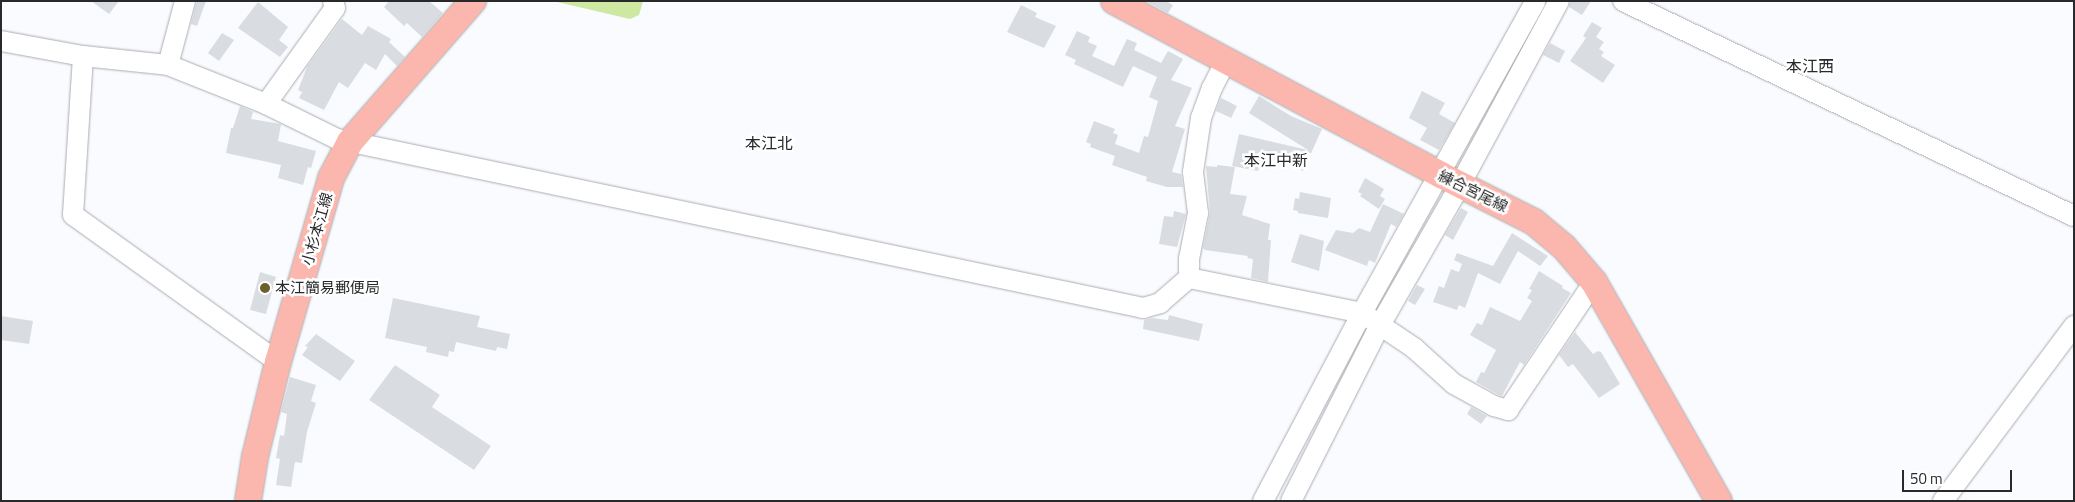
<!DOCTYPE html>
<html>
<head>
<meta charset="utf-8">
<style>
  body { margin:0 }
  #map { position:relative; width:2075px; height:502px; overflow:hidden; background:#f9fbfe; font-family:"Titillium Web","Noto Sans JP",sans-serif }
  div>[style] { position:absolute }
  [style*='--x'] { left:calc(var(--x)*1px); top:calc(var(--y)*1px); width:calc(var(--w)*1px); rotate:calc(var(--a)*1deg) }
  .green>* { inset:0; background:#cde8a1 }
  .building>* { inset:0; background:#d9dde2 }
  .roads { filter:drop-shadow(0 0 1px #a9acb1) drop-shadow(0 0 1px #a9acb1) }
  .minor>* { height:20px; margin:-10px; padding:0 10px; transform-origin:10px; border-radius:10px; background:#fff }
  .major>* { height:26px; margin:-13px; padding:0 13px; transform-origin:13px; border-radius:13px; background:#fbb6ad }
  .dots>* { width:14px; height:14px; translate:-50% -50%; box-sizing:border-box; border:2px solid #fff; border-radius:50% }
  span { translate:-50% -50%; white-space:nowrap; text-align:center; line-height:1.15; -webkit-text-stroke:5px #fff; paint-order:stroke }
  .street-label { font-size:15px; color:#28292b }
  .poi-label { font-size:15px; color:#28292b }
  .left { translate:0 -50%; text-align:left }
  .neighbourhood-label { font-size:16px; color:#28292b }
  .frame { position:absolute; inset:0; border:2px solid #28292b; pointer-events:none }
  .scale { position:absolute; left:1902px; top:470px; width:110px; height:22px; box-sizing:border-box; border:2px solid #28292b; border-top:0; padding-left:6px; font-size:15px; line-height:18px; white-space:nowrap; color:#28292b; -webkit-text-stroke:4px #fff; paint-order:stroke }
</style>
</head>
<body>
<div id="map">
  <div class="green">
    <i style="clip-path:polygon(553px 1px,643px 1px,639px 15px,630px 19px)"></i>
  </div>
  <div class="building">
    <i style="clip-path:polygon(91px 1px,119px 1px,109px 14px)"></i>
    <i style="clip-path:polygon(197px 1px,206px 1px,197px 26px,191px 24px)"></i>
    <i style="clip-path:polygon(389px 1px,429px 1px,443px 13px,422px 37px,407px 23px,404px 26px,384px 7px)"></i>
    <i style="clip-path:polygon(1146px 1px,1166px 1px,1173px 5px,1168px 13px)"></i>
    <i style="clip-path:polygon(1571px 1px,1591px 1px,1582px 15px,1569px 7px)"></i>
    <i style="clip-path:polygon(258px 2px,288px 27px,279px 40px,288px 47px,280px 57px,238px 28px)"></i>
    <i style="clip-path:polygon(1021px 5px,1037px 13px,1035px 17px,1056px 26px,1044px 48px,1007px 32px)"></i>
    <i style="clip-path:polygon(342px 19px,362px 35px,368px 26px,391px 39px,389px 42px,405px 57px,397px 66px,385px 54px,376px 70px,365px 63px,348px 88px,339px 82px,324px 110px,299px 98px,302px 92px,298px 90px,307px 67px)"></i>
    <i style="clip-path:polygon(1592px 22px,1602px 28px,1596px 37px,1604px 42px,1599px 49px,1604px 52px,1601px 56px,1615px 65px,1603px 83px,1570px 61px,1586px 38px,1583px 36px)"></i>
    <i style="clip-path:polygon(1077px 31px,1090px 37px,1088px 42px,1097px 46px,1092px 56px,1114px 66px,1127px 39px,1137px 43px,1134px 50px,1161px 63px,1168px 51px,1183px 59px,1171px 80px,1192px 88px,1175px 126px,1185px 129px,1172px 172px,1181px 174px,1183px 187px,1167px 187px,1146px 181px,1147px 177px,1112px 165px,1115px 156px,1090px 147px,1091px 144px,1086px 142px,1094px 121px,1115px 129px,1113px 133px,1118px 135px,1115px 144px,1139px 153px,1144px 136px,1148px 137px,1158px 101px,1149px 97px,1157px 77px,1133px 66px,1123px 87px,1074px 64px,1076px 60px,1065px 55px)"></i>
    <i style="clip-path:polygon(222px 33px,234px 40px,219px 61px,208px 53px)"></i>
    <i style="clip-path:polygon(1550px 43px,1565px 51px,1559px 63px,1543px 55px)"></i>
    <i style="clip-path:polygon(1422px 91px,1445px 103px,1439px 114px,1455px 123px,1439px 150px,1420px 140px,1427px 128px,1409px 118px)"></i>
    <i style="clip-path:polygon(1259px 96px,1291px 116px,1322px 129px,1303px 171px,1262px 153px,1258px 171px,1232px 166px,1239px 134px,1308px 150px,1249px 113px)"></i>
    <i style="clip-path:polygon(1221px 98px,1237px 106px,1231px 118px,1216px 111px)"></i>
    <i style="clip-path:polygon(240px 106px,253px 112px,251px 119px,281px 124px,278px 141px,316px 151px,311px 168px,308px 167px,303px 185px,278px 178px,281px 165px,226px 153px,231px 128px,233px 128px)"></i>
    <i style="clip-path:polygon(1217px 165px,1235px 167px,1230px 194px,1247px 196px,1242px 215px,1270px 224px,1268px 240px,1271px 240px,1268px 282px,1251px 278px,1253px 259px,1247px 258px,1248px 256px,1205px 250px,1203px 248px,1210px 212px,1206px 166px,1217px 167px)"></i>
    <i style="clip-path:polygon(1365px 178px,1384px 189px,1380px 196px,1385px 199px,1379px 209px,1360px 196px,1362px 194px,1358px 192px)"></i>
    <i style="clip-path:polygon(1300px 192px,1331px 198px,1328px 218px,1298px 213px,1298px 211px,1293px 210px,1295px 198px,1299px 199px)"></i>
    <i style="clip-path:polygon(1383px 204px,1404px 214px,1396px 227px,1391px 224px,1375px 263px,1369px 260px,1367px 266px,1325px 250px,1336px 230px,1353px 233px,1359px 228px,1370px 232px)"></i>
    <i style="clip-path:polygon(1461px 208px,1468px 212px,1453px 240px,1445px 235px)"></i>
    <i style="clip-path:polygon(1174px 211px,1186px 214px,1177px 247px,1159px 244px,1164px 216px,1173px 217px)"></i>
    <i style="clip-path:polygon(1512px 233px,1548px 256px,1540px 266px,1518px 251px,1500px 284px,1478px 273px,1465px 308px,1459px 305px,1457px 310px,1433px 302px,1439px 286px,1444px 288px,1451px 269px,1459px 272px,1462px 264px,1454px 260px,1457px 253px,1493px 266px)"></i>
    <i style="clip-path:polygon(1300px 234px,1324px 241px,1319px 271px,1291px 262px)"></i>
    <i style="clip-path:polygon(1539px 271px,1563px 286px,1562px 288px,1571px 293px,1524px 365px,1520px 362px,1502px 396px,1499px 395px,1476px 382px,1481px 372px,1484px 373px,1496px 350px,1470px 335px,1477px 323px,1482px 325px,1490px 307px,1520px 321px,1532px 301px,1527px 298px,1532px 290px,1529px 289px)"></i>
    <i style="clip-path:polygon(260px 272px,276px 277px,266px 314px,250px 310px)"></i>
    <i style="clip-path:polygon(1417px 285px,1425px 289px,1415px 305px,1408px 301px)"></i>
    <i style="clip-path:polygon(393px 298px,480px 316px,477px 327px,510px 334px,507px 349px,497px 347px,496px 351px,456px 342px,454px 352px,449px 351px,448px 357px,426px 352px,427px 347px,385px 338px)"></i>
    <i style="clip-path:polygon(1169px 315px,1203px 324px,1199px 341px,1143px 329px,1144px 320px,1152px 318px,1168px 320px)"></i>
    <i style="clip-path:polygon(1px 316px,33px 321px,29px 344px,1px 340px)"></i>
    <i style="clip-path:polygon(1575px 332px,1593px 354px,1598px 351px,1601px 352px,1620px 384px,1599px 398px,1573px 364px,1568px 367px,1559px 355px)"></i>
    <i style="clip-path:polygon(316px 334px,355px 361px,340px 381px,302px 355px,308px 347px,305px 346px)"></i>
    <i style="clip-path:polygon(395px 365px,440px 395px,432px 407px,491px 446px,474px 470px,369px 400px)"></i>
    <i style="clip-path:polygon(290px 377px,316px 385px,311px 401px,316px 403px,307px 432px,302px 463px,295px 462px,291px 487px,276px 485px,280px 459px,276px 458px,280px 435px,284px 436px,287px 414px,281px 412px)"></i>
    <i style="clip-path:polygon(1471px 407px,1487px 416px,1481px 424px,1467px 414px)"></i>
  </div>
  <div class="roads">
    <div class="minor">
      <i style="--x:1623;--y:1;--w:500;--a:25.5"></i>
      <i style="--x:1;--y:41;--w:83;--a:10.4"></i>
      <i style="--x:83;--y:56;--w:85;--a:6"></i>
      <i style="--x:168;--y:65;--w:105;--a:21.7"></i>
      <i style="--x:266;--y:104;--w:79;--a:26.2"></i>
      <i style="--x:337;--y:139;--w:824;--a:11.84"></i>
      <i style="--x:1143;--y:308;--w:18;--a:-16"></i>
      <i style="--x:1160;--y:303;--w:38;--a:-41"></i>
      <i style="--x:1189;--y:278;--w:177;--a:11.4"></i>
      <i style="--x:1362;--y:313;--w:63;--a:33.9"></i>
      <i style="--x:1414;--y:348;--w:54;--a:42"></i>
      <i style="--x:1454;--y:384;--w:46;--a:28.8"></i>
      <i style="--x:1494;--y:406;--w:15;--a:16"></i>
      <i style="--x:1508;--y:410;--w:154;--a:-56.1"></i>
      <i style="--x:83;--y:56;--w:159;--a:93.6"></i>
      <i style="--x:73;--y:215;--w:252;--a:35.6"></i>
      <i style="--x:168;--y:65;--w:66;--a:-75.1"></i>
      <i style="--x:266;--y:104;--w:118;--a:-54.3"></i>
      <i style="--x:335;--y:8;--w:7;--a:-106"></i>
      <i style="--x:1189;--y:278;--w:19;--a:-90"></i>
      <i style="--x:1189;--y:259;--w:47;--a:-78.9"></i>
      <i style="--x:1198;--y:213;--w:41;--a:-97"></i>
      <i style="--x:1193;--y:172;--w:55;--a:-81.6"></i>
      <i style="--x:1201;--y:118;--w:32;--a:-70"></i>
      <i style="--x:1212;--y:88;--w:30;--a:-63"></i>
      <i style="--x:1263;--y:501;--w:212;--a:-62.2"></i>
      <i style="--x:1362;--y:313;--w:357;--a:-60.9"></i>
      <i style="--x:1291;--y:501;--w:197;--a:-63.2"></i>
      <i style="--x:1380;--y:325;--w:151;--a:-60.2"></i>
      <i style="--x:1455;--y:194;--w:219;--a:-61.7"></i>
      <i style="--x:1943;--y:501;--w:219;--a:-53.2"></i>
    </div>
    <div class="major">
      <i style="--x:1114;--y:1;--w:370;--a:28"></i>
      <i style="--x:1441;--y:175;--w:104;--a:26.8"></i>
      <i style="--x:1534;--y:222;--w:39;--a:40"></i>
      <i style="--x:1564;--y:247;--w:46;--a:49.4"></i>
      <i style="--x:1594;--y:282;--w:252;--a:60.3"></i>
      <i style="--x:248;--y:501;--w:45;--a:-81"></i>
      <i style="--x:255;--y:457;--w:98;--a:-76.4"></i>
      <i style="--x:278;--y:362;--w:191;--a:-73.9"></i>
      <i style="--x:331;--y:178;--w:41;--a:-62.2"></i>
      <i style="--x:350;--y:142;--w:187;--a:-48.9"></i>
    </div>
  </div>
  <div class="dots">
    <i style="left:265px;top:288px;background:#6d5f2c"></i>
  </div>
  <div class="street-label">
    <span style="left:1473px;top:191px;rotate:26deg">練合宮尾線</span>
    <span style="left:317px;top:229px;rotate:-74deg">小杉本江線</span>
  </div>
  <div class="poi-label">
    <span class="left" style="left:275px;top:288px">本江簡易郵便局</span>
  </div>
  <div class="neighbourhood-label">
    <span style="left:1810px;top:66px">本江西</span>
    <span style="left:769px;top:143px">本江北</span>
    <span style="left:1276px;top:160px">本江中新</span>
  </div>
  <div class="frame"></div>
  <div class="scale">50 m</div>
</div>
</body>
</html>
